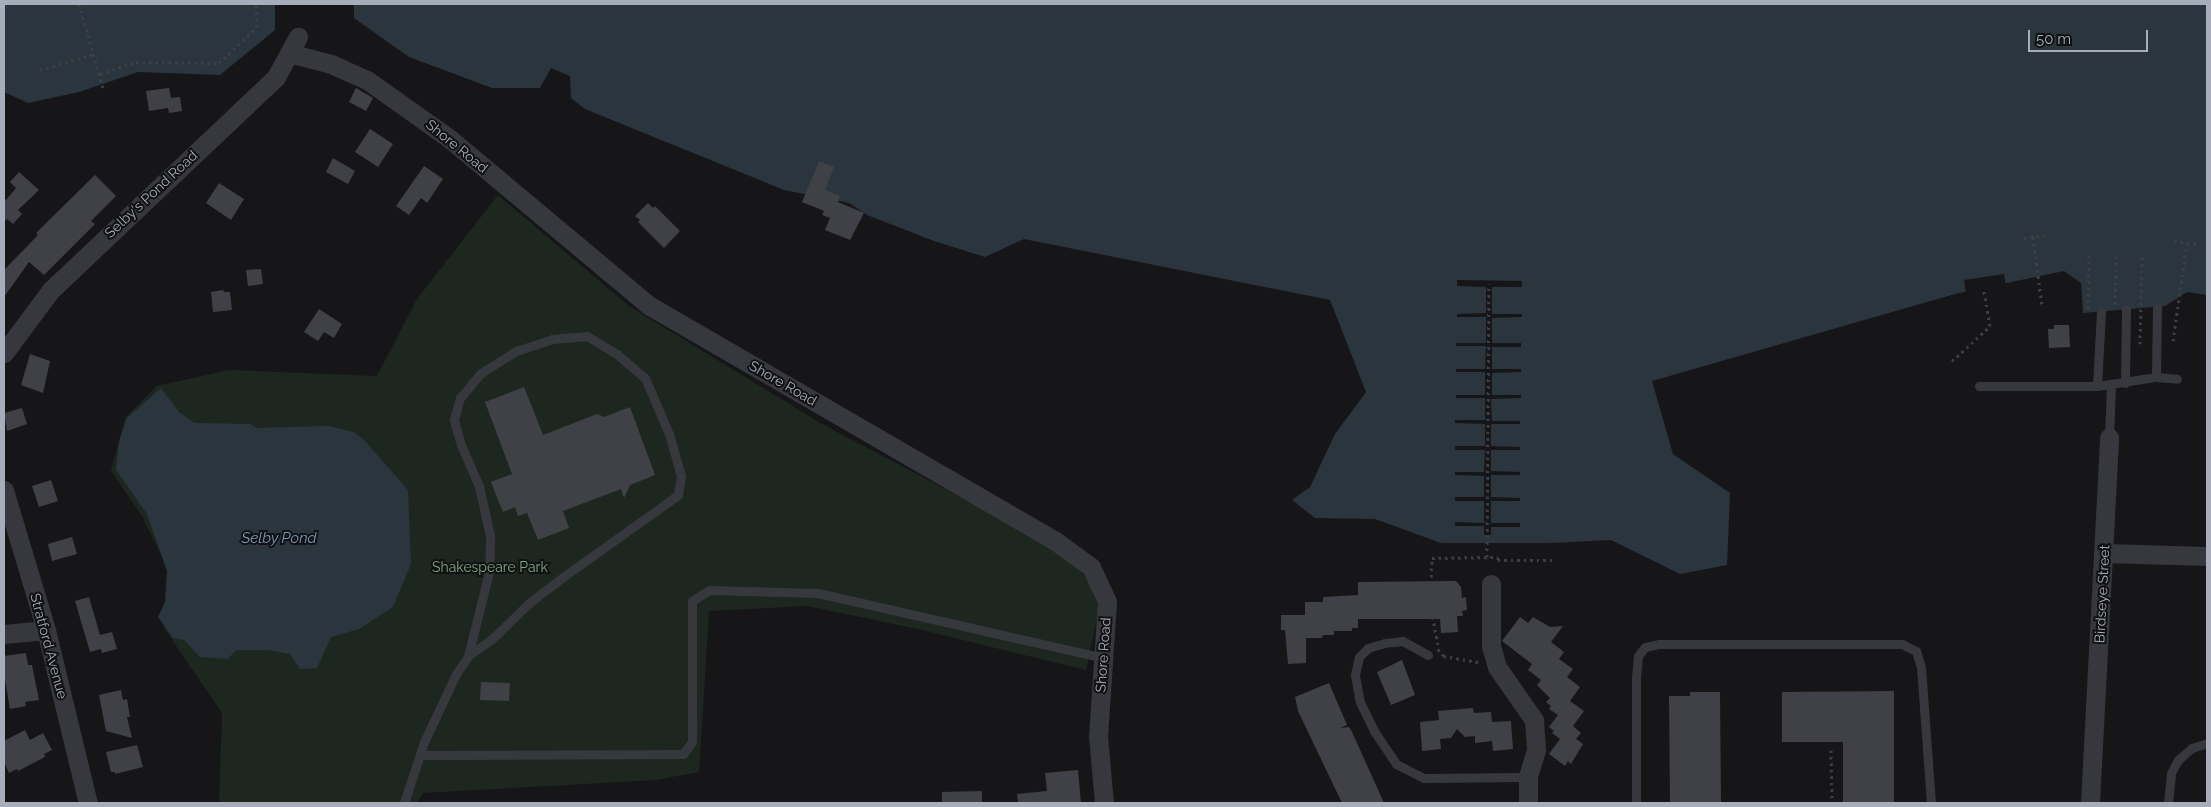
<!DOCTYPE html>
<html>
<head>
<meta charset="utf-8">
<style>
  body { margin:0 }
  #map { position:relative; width:2211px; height:807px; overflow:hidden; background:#161618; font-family:Raleway,sans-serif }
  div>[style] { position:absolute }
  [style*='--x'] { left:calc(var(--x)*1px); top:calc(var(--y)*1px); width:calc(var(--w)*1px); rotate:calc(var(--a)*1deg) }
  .green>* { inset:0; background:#1d271f }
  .water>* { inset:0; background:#2b353e }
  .pier>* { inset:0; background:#161618 }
  .building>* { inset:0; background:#404146 }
  .path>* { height:3px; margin-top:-1.5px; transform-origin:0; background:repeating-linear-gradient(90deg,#3c3f45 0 2.5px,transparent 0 6.5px) }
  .lane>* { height:9px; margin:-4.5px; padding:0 4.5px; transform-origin:4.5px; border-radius:4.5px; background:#37383e }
  .street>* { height:19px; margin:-9.5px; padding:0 9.5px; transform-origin:9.5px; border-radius:9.5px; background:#37383e }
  span { translate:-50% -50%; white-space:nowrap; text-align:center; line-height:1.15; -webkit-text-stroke:4px #111113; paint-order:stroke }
  .street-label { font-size:14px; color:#a7adba }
  .park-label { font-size:14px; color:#7ca77e }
  .water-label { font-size:15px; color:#7a9cb8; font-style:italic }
  .frame { position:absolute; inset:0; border:5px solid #a7adba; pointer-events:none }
  .scale { position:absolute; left:2028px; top:30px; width:120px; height:22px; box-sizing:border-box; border:2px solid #a7adba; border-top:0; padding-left:6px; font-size:15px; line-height:18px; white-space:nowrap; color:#a7adba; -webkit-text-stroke:4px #111113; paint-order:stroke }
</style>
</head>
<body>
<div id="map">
  <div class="green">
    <i style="clip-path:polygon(498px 195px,629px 306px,822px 424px,1055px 547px,1075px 564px,1090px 583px,1099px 609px,1086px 670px,918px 629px,807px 606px,709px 611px,699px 772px,655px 780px,423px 793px,417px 803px,219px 803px,222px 713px,164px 628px,170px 573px,142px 516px,111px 471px,125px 418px,157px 386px,229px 370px,377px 376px,417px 299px)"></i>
  </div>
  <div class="water">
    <i style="clip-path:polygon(4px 4px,275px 4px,275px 30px,220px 75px,138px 72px,79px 92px,28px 103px,4px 92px)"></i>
    <i style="clip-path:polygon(354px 4px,2207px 4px,2207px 295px,2187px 292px,2165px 306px,2083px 313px,2081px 283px,2064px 271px,1955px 294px,1652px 381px,1673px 454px,1730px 493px,1727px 565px,1680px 574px,1611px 540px,1550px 543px,1441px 543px,1375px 519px,1315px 518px,1292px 500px,1310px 487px,1335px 434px,1366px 392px,1330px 300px,1024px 239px,985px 257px,934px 241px,867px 215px,849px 203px,784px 190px,585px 109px,571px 98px,570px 76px,551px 68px,540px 88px,492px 88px,409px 57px,354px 18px)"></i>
    <i style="clip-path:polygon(161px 388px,179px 412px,194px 423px,250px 424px,257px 428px,328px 426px,354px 432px,365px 441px,408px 490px,411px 564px,393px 607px,359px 629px,331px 637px,317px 668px,300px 669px,290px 654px,268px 650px,237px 650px,227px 659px,200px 657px,184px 640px,173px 638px,158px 617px,165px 602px,167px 571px,147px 514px,116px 470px,119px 442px,127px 418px)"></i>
  </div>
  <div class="pier">
    <i style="clip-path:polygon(2004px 274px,2006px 287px,1966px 294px,1964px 280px)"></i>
    <i style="clip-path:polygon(1457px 280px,1522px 281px,1522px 287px,1492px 287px,1492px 314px,1522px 314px,1522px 317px,1492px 318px,1492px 343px,1521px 343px,1521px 347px,1492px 347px,1492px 369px,1521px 369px,1521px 372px,1492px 373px,1492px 395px,1521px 395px,1521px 398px,1491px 399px,1492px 421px,1520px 421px,1520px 424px,1491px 424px,1491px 446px,1520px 447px,1520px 450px,1491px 450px,1491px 471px,1520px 472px,1520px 475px,1491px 475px,1491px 497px,1520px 498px,1520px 501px,1491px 501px,1491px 523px,1520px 523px,1520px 527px,1491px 527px,1491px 535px,1484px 535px,1484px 526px,1455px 526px,1455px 522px,1484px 523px,1484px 501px,1455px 501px,1455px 497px,1484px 497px,1484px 476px,1455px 475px,1455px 472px,1484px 472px,1485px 450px,1455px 450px,1455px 446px,1485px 446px,1485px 424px,1455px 423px,1455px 420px,1485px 420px,1485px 398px,1456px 398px,1456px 395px,1485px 395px,1485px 372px,1456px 372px,1456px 369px,1485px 369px,1486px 346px,1456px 346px,1456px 343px,1486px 343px,1486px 317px,1457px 317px,1457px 314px,1486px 313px,1486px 287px,1457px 286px)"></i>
  </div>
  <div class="building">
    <i style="clip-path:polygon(169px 88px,171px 98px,180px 97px,182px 111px,169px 113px,168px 108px,149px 111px,146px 91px)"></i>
    <i style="clip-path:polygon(356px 88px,373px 98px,366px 111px,349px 102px)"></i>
    <i style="clip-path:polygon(370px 129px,393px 144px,378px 167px,355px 152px)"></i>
    <i style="clip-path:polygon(333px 158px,355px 171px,348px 184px,326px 172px)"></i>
    <i style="clip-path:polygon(819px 161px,834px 167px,825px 190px,840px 196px,838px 202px,864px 213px,850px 240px,825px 230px,830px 218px,822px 215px,824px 211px,802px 202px)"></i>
    <i style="clip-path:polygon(424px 166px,443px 179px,427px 203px,421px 198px,409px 215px,396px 206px)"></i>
    <i style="clip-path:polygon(19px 172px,39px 190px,18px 210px,22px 214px,13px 224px,7px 219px,4px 222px,4px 198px,6px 200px,16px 188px,10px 182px)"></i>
    <i style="clip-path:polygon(95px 175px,116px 196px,91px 221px,95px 224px,44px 275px,29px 262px,4px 297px,4px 270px,38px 235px,36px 233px)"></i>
    <i style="clip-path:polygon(219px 183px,244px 199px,231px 220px,206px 203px)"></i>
    <i style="clip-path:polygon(648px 203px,653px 208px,655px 206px,680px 231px,664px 248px,638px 222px,640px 220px,635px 216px)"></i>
    <i style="clip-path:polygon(261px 269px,263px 284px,248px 286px,246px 270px)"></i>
    <i style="clip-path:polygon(223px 290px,224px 292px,230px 292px,232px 310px,213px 312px,211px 292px)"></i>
    <i style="clip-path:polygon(319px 309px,342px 324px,334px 338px,324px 332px,318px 341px,304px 332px)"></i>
    <i style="clip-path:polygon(2054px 325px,2069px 325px,2070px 347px,2049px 348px,2048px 329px,2054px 329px)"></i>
    <i style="clip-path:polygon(30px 354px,50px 361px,43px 393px,21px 385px)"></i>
    <i style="clip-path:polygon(524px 387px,543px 435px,597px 414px,604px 417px,630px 407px,655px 475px,630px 485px,624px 498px,621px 489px,563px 511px,569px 528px,538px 540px,527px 513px,518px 516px,515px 507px,503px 512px,491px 482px,512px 474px,485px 402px)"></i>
    <i style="clip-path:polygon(22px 408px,27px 424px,7px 431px,4px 413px)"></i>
    <i style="clip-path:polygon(51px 480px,58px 501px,39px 507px,32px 486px)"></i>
    <i style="clip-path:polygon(72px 537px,77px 554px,52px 561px,48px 544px)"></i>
    <i style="clip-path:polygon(1456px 581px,1461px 587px,1462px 598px,1466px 597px,1467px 610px,1462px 611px,1463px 616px,1457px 616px,1458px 632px,1441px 633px,1440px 619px,1358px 619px,1358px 628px,1352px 628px,1352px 631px,1334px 631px,1334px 635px,1323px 635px,1322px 638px,1306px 638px,1306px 663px,1288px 664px,1285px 630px,1281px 630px,1281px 615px,1305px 615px,1305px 602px,1323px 602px,1323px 597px,1358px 595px,1358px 582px)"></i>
    <i style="clip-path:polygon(89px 597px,100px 635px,112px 632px,117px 649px,102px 653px,101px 649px,90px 652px,75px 601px)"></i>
    <i style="clip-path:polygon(1520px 617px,1528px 623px,1533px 617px,1550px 627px,1563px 626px,1551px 642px,1564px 652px,1559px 659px,1573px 669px,1567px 677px,1580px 687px,1570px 701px,1584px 711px,1573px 726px,1581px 733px,1576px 739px,1583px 744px,1571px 764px,1568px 761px,1565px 766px,1549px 754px,1560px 739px,1552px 733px,1554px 731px,1549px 727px,1558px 715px,1549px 709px,1551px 706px,1546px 702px,1550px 698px,1537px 685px,1541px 680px,1528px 670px,1532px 664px,1502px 641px)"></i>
    <i style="clip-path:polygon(26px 653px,28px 665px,32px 665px,39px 700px,25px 702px,26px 706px,10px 709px,4px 674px,4px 656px)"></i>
    <i style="clip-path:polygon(1402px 660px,1415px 695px,1391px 705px,1377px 672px)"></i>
    <i style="clip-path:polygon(481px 682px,510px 683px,509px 701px,480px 700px)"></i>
    <i style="clip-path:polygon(1329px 683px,1347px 725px,1340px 728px,1349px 727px,1352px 732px,1384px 803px,1342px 803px,1298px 711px,1295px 697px)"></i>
    <i style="clip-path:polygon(121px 690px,123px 700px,127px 699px,130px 717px,127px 717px,132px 738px,106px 731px,99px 695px)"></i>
    <i style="clip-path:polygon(1894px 691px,1894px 803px,1843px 803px,1843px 742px,1782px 742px,1782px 692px)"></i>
    <i style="clip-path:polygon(1690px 692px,1720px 692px,1721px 803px,1670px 803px,1669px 696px,1690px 696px)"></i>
    <i style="clip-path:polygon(1473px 708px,1474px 713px,1491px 712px,1492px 722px,1511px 721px,1513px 749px,1493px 751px,1492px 741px,1475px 743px,1475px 736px,1465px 737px,1457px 729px,1451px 738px,1440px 739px,1441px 749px,1422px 751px,1420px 722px,1439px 720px,1438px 711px)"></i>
    <i style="clip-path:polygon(25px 730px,30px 740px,43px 733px,52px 750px,44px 754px,45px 757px,18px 771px,17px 769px,9px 773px,4px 762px,4px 741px)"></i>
    <i style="clip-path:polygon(137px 745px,143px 767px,115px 774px,115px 772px,111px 772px,106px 752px)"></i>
    <i style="clip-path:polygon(1078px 770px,1081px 803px,1018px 803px,1017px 794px,1047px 791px,1045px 773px)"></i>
    <i style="clip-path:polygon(982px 791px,982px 803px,942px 803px,942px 792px)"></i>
  </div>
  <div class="path">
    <i style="--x:79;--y:4;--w:87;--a:74.1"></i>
    <i style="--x:40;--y:70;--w:56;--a:-16.5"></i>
    <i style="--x:100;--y:74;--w:38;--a:-18"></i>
    <i style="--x:136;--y:62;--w:83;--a:0.7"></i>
    <i style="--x:219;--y:63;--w:52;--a:-43.5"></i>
    <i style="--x:257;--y:27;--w:23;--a:-92"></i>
    <i style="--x:2033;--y:237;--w:70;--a:82.6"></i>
    <i style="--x:2024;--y:238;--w:21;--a:-8"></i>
    <i style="--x:2174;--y:241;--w:26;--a:7"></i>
    <i style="--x:2115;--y:304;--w:48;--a:-88.8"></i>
    <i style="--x:2088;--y:309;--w:53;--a:-88.9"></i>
    <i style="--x:2173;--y:341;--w:99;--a:-81.9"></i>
    <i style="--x:2140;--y:344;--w:88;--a:-88.7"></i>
    <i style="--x:1952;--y:361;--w:52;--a:-42.6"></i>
    <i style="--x:1990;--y:326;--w:36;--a:-100"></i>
    <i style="--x:1487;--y:557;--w:273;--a:-89.6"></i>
    <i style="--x:1478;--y:662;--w:35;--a:-170"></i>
    <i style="--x:1444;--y:656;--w:7;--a:-135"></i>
    <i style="--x:1439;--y:651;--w:49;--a:-100.6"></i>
    <i style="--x:1430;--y:603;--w:45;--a:-87.5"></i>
    <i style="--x:1432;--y:558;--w:66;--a:-0.9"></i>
    <i style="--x:1498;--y:557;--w:3;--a:90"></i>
    <i style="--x:1498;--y:560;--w:54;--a:0"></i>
    <i style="--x:1831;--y:750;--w:53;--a:88.9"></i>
  </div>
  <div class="lane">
    <i style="--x:587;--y:336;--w:35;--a:31"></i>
    <i style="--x:617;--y:354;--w:37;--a:41"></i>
    <i style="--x:645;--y:378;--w:61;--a:66.8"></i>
    <i style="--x:669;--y:434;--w:44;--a:74.1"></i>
    <i style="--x:681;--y:476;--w:19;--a:99"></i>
    <i style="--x:678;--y:495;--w:141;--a:144.5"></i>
    <i style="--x:563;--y:577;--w:43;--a:142.6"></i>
    <i style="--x:529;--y:603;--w:52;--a:135.8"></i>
    <i style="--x:492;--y:639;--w:29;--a:145"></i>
    <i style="--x:468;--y:656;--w:87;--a:-76"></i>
    <i style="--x:489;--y:572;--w:36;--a:-88"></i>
    <i style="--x:490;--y:536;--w:51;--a:-102.4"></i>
    <i style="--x:479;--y:486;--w:45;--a:-113.7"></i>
    <i style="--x:461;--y:445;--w:26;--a:-106"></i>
    <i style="--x:454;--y:420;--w:23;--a:-75"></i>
    <i style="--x:460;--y:398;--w:33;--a:-50"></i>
    <i style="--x:481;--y:373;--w:41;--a:-32.2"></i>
    <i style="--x:516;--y:351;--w:38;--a:-18"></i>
    <i style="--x:552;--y:339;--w:35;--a:-5"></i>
    <i style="--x:2156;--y:377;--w:70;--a:-89.2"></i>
    <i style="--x:2125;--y:383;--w:74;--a:-89.2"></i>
    <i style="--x:1979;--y:386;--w:118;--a:0"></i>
    <i style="--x:2097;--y:386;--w:60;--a:-8.7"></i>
    <i style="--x:2156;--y:377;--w:21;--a:5"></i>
    <i style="--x:2097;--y:386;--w:75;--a:-86.9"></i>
    <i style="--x:2109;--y:437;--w:52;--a:-87.8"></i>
    <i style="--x:1428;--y:655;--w:29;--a:-151"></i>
    <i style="--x:1403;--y:641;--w:18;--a:174"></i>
    <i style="--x:1385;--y:643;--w:18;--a:164"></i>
    <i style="--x:1368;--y:648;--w:13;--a:135"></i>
    <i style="--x:1359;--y:657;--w:18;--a:103"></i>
    <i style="--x:1355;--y:675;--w:27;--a:80"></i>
    <i style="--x:1360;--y:702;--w:32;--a:64"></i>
    <i style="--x:1374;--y:731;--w:40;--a:56"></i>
    <i style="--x:1396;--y:764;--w:31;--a:27"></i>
    <i style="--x:1424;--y:778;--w:104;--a:-0.6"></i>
    <i style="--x:420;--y:755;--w:263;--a:-0.2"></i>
    <i style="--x:683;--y:754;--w:15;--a:-53"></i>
    <i style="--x:692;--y:742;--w:141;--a:-90"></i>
    <i style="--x:692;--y:601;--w:20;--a:-33"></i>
    <i style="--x:709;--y:590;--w:109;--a:1.6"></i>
    <i style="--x:818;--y:593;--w:293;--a:12.8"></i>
    <i style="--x:404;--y:803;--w:64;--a:-71.8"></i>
    <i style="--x:424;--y:742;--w:75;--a:-64.8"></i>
    <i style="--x:456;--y:674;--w:22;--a:-56"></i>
    <i style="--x:1636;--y:803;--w:125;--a:-90"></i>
    <i style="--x:1636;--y:678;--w:22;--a:-85"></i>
    <i style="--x:1638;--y:656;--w:11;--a:-52"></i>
    <i style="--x:1645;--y:647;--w:14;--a:-12"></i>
    <i style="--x:1659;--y:644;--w:243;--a:0"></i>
    <i style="--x:1902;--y:644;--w:16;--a:27"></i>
    <i style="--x:1916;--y:651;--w:17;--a:73"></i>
    <i style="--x:1921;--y:667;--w:136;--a:85.8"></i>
    <i style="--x:2168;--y:803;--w:30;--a:-84"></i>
    <i style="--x:2171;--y:773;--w:15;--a:-62"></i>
    <i style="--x:2178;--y:760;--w:18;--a:-41"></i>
    <i style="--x:2192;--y:748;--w:16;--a:-18"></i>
  </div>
  <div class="street">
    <i style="--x:289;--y:53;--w:43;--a:14.7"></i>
    <i style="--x:331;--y:64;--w:39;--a:24"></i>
    <i style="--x:367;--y:80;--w:102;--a:35.4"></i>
    <i style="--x:450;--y:139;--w:261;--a:39.9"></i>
    <i style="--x:650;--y:306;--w:467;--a:30.1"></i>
    <i style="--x:1054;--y:540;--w:46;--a:36.1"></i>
    <i style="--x:1091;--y:567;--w:38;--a:65"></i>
    <i style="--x:1107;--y:602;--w:134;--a:93.8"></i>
    <i style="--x:1098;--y:736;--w:67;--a:84.9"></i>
    <i style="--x:4;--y:353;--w:79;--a:-53.3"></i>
    <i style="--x:51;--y:290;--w:310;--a:-43.4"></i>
    <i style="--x:276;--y:77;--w:46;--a:-61.2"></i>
    <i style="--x:4;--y:490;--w:146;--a:73.3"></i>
    <i style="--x:46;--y:630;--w:178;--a:76.4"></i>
    <i style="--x:2104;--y:553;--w:103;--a:1.7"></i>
    <i style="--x:1491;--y:584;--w:62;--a:90"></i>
    <i style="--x:1491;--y:646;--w:22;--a:74"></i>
    <i style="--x:1497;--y:667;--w:65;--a:55.1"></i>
    <i style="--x:1534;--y:720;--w:30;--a:86"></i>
    <i style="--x:1536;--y:750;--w:28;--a:107"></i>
    <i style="--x:1528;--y:777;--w:26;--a:90"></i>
    <i style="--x:4;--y:634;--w:42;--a:-5.4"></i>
    <i style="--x:2090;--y:803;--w:366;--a:-87"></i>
  </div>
  <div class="street-label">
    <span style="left:457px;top:146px;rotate:39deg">Shore Road</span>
    <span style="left:151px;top:194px;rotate:-43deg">Selby's Pond Road</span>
    <span style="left:783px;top:383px;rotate:30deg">Shore Road</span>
    <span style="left:2102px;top:594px;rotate:-87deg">Birdseye Street</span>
    <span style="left:49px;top:646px;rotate:75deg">Stratford Avenue</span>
    <span style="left:1103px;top:655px;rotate:-86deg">Shore Road</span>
  </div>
  <div class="park-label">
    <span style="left:490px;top:567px">Shakespeare Park</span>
  </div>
  <div class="water-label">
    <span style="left:279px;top:539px">Selby Pond</span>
  </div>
  <div class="frame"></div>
  <div class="scale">50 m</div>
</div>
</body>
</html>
